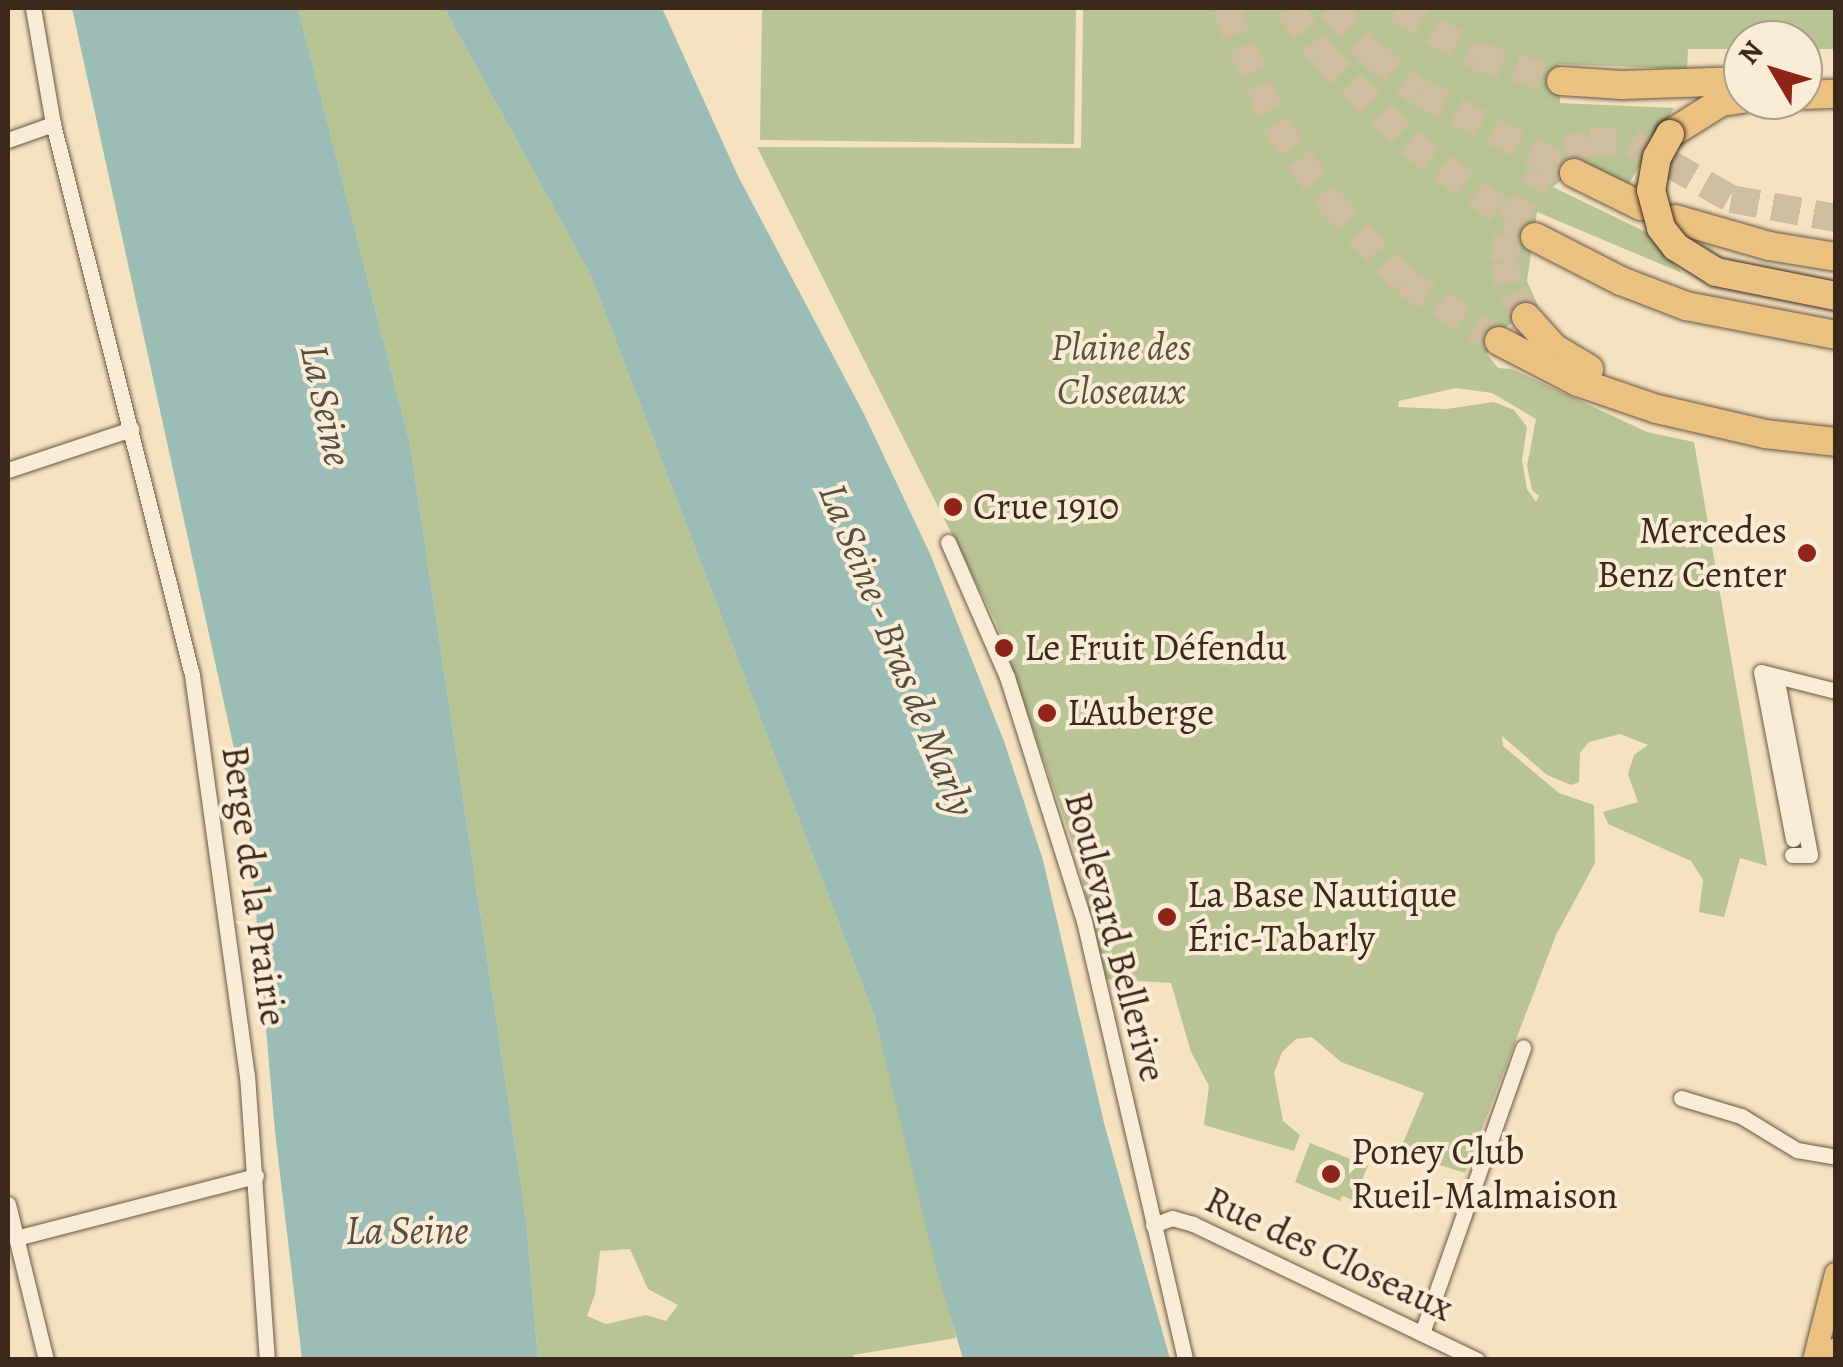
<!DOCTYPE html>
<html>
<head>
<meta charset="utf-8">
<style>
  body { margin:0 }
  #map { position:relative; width:1843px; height:1367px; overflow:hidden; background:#f4e2c0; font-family:Alegreya,serif }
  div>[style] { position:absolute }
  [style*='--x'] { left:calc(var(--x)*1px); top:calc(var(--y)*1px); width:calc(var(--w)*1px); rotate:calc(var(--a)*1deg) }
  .green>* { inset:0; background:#b9c495 }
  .water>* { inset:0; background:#9cbdb6 }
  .highway-tunnel>* { height:28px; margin-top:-14px; transform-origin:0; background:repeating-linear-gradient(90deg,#cfbd9f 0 28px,transparent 0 42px) }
  .roads { filter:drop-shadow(0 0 2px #6b5745) drop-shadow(0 0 2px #6b5745) }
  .street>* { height:15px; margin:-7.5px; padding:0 7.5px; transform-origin:7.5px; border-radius:7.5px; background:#f8ecd6 }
  .primary>* { height:22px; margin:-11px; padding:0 11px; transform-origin:11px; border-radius:11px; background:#eac180 }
  .highway>* { height:28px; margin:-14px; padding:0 14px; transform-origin:14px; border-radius:14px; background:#eac180 }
  .bridges { filter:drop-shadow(0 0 2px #3d291c) drop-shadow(0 0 2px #3d291c) }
  .highway-bridge>* { height:28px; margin:-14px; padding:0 14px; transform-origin:14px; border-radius:14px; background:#eac180 }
  .dots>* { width:28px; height:28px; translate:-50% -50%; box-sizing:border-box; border:5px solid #f8ecd6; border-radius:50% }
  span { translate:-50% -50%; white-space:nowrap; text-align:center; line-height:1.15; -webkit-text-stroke:8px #f8ecd6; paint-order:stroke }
  .park-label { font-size:38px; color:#5c503a; font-style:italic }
  .poi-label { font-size:38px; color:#3d291c }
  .left { translate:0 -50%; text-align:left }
  .right { translate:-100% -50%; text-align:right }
  .street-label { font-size:38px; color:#3d291c }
  .water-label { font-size:40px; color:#554e42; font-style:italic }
  .frame { position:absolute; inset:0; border:10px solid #3d291c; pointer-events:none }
  .north { position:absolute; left:1723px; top:20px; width:100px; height:100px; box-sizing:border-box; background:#f8ecd6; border:2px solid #ad9e8c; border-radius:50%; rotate:308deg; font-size:28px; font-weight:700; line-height:40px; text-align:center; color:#3d291c }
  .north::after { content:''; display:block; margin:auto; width:35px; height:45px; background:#8f2418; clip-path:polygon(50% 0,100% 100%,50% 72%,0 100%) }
</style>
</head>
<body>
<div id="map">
  <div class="green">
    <i style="clip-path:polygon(evenodd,298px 8px,444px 8px,591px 276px,874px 1015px,956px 1338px,853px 1355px,856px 1359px,538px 1359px,526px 1218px,410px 444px,298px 8px,630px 1249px,648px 1289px,678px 1305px,666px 1321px,646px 1315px,606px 1324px,587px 1316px,595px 1294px,600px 1251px,630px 1249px)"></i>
    <i style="clip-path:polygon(762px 8px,1076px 8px,1074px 144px,760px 140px)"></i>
    <i style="clip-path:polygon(evenodd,1083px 8px,1835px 8px,1835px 49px,1803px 49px,1803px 40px,1743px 40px,1743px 49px,1688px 49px,1687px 69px,1559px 64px,1560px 103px,1674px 108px,1627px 187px,1579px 166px,1553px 187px,1648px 233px,1682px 273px,1537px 212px,1527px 281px,1538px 306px,1503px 329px,1487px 354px,1498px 368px,1512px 369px,1647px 432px,1694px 442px,1767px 866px,1740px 858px,1724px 917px,1699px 912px,1703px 880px,1691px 861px,1608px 824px,1603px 812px,1638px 802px,1628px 774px,1634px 755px,1648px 745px,1620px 734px,1589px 742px,1580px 753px,1579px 782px,1571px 785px,1547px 775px,1502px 736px,1503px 746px,1559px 793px,1594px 805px,1595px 863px,1556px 935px,1465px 1173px,1414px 1157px,1403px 1143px,1424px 1093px,1341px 1062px,1312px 1037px,1296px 1039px,1282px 1052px,1274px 1073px,1283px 1121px,1300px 1135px,1294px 1151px,1204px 1125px,1209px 1086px,1191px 1052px,1171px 983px,1105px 979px,1077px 856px,996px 622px,757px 147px,1081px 148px,1083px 8px,1456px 388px,1492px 393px,1536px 419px,1527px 466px,1532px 490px,1539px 496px,1536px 502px,1527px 489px,1522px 460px,1527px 427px,1514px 410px,1494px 402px,1446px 409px,1398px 407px,1399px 401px,1456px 388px)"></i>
    <i style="clip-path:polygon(1310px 1143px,1368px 1166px,1353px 1200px,1342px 1196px,1340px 1201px,1295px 1182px)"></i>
  </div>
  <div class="water">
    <i style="clip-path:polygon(72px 8px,298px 8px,410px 444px,526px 1218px,538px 1359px,302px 1359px,275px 1132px,247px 808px)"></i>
    <i style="clip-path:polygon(444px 8px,662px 8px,738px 176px,865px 416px,931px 556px,1005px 744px,1043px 860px,1104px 1123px,1170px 1359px,963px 1359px,937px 1272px,874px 1015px,591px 276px)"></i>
  </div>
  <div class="highway-tunnel">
    <i style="--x:1226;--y:8;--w:127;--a:67.3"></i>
    <i style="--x:1275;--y:125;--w:93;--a:54.6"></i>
    <i style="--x:1329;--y:201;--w:110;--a:46.8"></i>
    <i style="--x:1404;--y:281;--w:112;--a:32.3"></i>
    <i style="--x:1289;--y:8;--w:56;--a:55.2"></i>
    <i style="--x:1321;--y:54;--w:124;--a:45"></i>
    <i style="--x:1409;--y:142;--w:143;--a:37"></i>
    <i style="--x:1331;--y:8;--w:62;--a:48.3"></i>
    <i style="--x:1372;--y:54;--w:60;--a:39"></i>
    <i style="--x:1419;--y:92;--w:168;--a:27.6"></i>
    <i style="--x:1397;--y:8;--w:92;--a:31.6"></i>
    <i style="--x:1475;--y:56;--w:90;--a:16.2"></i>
    <i style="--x:1526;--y:317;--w:38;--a:-118"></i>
    <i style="--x:1508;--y:283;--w:20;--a:-101"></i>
    <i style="--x:1504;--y:263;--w:40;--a:-81.5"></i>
    <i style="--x:1510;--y:223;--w:57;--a:-58"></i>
    <i style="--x:1540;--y:175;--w:35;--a:-40"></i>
    <i style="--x:1567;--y:152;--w:24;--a:-24"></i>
    <i style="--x:1589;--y:142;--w:43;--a:0"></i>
    <i style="--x:1632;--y:142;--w:114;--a:29.9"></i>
    <i style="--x:1731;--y:199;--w:107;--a:10.3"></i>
  </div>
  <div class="roads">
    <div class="street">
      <i style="--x:33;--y:8;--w:118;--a:80.2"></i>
      <i style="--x:53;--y:124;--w:568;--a:75.84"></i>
      <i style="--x:192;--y:675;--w:404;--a:82.2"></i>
      <i style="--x:247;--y:1075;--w:286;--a:86"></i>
      <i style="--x:8;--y:140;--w:48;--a:-19.6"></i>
      <i style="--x:8;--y:470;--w:130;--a:-18.4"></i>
      <i style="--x:948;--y:542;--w:147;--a:66.4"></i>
      <i style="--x:1007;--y:677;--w:256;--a:72.5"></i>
      <i style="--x:1084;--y:921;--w:450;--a:77"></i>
      <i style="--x:1776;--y:676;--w:182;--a:79.2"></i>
      <i style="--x:1810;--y:855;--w:18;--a:180"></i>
      <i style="--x:1793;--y:839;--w:170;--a:-100.8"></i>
      <i style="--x:1761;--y:672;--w:77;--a:14.2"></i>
      <i style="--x:1681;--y:1098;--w:63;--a:16.7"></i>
      <i style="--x:1741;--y:1116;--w:66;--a:31.3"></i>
      <i style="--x:1797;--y:1150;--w:40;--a:10"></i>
      <i style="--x:8;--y:1204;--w:161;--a:76.3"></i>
      <i style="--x:1153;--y:1225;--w:20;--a:-20"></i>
      <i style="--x:1172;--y:1218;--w:22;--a:16"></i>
      <i style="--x:1193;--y:1224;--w:315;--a:25.6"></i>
      <i style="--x:16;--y:1238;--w:248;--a:-14.5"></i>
      <i style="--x:1422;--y:1333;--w:303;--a:-70.5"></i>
    </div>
    <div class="primary">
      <i style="--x:1814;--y:1360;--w:89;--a:-75.7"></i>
      <i style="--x:1833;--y:1360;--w:11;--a:-75"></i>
    </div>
    <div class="highway">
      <i style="--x:1561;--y:81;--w:61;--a:3.8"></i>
      <i style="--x:1622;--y:85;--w:121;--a:-1.9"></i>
      <i style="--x:1803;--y:95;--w:33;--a:-2"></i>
      <i style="--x:1670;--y:134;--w:60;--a:-32.1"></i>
      <i style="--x:1721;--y:102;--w:22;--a:-8"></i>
      <i style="--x:1574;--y:173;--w:75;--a:26.2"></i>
      <i style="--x:1675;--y:219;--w:98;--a:16"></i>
      <i style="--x:1769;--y:246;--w:68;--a:9.3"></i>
      <i style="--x:1535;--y:237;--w:97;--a:27.1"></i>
      <i style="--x:1621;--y:281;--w:70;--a:21"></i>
      <i style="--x:1686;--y:306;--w:153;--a:10.9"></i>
      <i style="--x:1526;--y:317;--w:42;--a:47.9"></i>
      <i style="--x:1554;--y:348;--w:41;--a:31"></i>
      <i style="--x:1499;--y:341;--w:89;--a:27.4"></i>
      <i style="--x:1578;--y:382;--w:83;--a:18.9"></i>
      <i style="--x:1657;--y:409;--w:111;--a:13"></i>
      <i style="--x:1765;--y:434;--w:71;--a:6.4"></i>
    </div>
  </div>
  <div class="bridges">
    <div class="highway-bridge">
      <i style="--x:1670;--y:134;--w:26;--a:119"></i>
      <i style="--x:1657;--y:157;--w:34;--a:100"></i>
      <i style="--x:1651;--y:190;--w:39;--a:75"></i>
      <i style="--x:1661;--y:228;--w:24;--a:52"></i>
      <i style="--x:1676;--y:247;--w:47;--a:32"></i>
      <i style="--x:1716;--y:272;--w:122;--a:11.3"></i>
    </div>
  </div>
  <div class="dots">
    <i style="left:953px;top:507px;background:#8f2418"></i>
    <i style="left:1807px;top:553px;background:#8f2418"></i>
    <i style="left:1004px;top:648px;background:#8f2418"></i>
    <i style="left:1047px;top:713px;background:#8f2418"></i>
    <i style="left:1167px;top:917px;background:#8f2418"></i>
    <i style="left:1331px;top:1174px;background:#8f2418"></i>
  </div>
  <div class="park-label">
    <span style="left:1121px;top:370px">Plaine des<br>Closeaux</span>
  </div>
  <div class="poi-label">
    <span class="left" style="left:973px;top:507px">Crue 1910</span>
    <span class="right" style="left:1787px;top:553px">Mercedes<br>Benz Center</span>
    <span class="left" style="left:1024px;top:648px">Le Fruit Défendu</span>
    <span class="left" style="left:1067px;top:713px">L'Auberge</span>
    <span class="left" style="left:1187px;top:917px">La Base Nautique<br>Éric-Tabarly</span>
    <span class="left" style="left:1351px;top:1174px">Poney Club<br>Rueil-Malmaison</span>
  </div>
  <div class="street-label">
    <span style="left:254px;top:886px;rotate:82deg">Berge de la Prairie</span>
    <span style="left:1115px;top:937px;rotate:75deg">Boulevard Bellerive</span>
    <span style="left:1329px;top:1254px;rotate:25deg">Rue des Closeaux</span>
  </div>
  <div class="water-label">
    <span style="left:326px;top:405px;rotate:78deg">La Seine</span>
    <span style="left:897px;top:650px;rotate:68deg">La Seine - Bras de Marly</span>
    <span style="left:407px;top:1231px">La Seine</span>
  </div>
  <div class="frame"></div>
  <div class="north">N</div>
</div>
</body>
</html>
